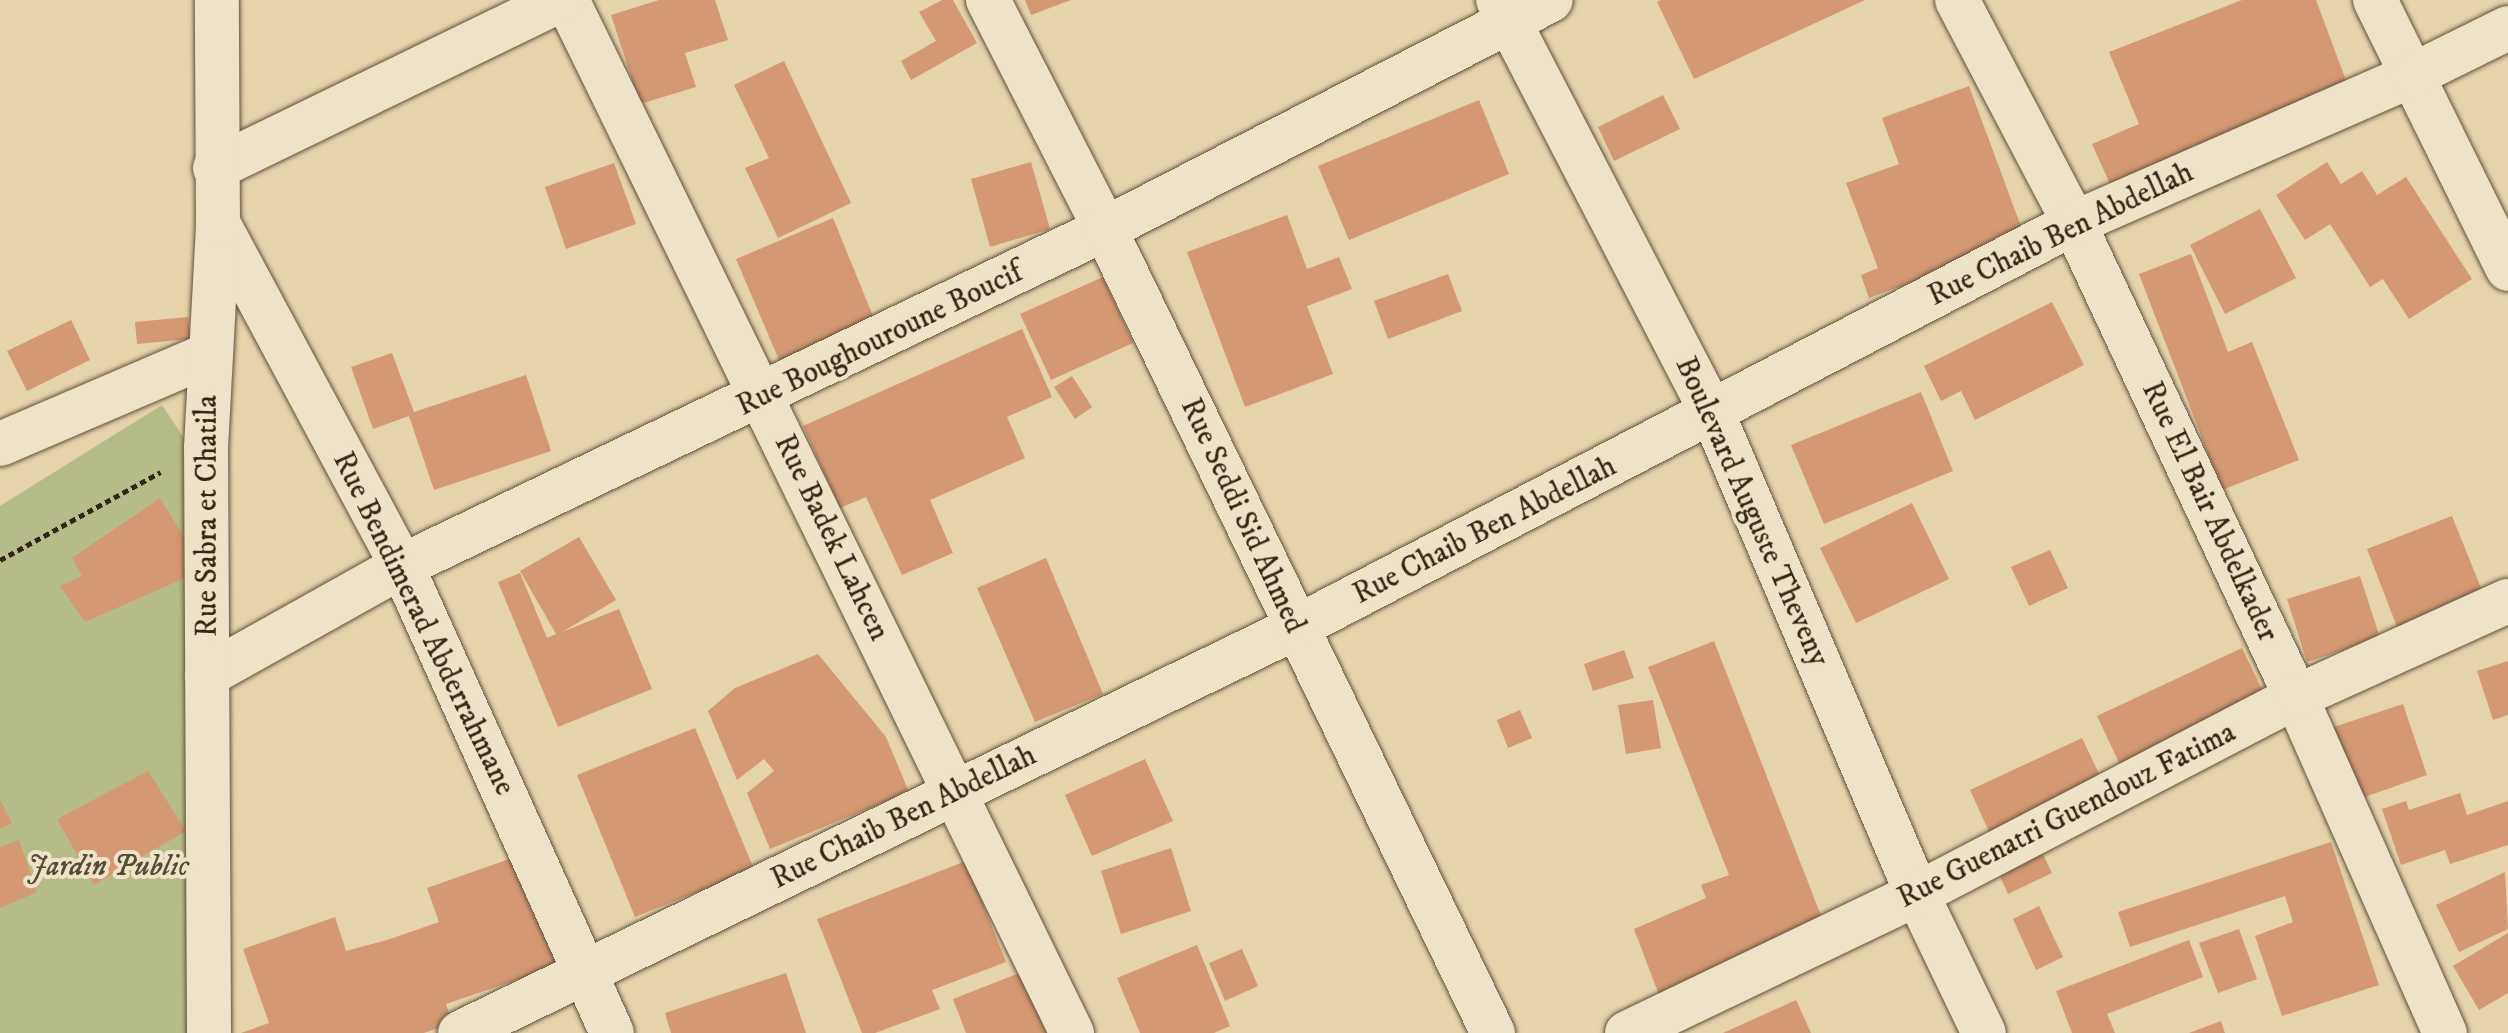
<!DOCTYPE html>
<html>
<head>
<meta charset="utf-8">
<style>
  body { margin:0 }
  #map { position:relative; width:2508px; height:1033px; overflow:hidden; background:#e5d3aa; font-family:"IM FELL DW Pica",serif }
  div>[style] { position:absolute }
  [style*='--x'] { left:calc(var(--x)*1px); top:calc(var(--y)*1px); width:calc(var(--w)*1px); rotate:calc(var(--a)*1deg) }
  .green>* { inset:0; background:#b6bc88 }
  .building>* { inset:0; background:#d49873 }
  .path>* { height:5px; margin-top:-2.5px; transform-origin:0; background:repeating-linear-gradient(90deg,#342617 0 6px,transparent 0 10px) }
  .roads { filter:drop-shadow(0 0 2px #60513c) drop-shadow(0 0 2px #60513c) }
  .street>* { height:44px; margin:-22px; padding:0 22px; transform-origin:22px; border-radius:22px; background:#eee2c8 }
  .secondary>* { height:44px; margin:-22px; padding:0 22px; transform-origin:22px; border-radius:22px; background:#eee2c8 }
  span { translate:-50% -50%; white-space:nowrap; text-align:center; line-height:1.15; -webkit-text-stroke:8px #eee2c8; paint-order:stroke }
  .street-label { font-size:30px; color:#342617 }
  .park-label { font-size:30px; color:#544c33; font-style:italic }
</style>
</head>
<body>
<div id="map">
  <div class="green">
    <i style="clip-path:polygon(162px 405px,210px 477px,218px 1033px,0 1033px,0 506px)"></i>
  </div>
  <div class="building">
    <i style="clip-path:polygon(659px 0,715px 0,728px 40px,685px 53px,696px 87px,640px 104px,611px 15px)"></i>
    <i style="clip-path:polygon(942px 0,953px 0,977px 43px,911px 80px,901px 61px,936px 41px,919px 12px)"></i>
    <i style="clip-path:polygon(1025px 0,1071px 0,1031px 15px)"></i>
    <i style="clip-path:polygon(1865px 0,1694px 79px,1657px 2px,1661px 0)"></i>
    <i style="clip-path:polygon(2242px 0,2316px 0,2347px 83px,2110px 184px,2092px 144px,2139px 124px,2109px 52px)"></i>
    <i style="clip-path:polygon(784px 61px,851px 203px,778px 238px,745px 168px,769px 158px,734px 85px)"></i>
    <i style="clip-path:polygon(1969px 86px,2026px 240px,1869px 298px,1861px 275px,1878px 268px,1846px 183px,1899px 164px,1882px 118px)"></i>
    <i style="clip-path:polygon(1663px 95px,1680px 129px,1614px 161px,1598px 127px)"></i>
    <i style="clip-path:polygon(1479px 100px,1509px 174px,1349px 240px,1318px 166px)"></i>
    <i style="clip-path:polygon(1031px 162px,1050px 229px,990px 247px,971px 179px)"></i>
    <i style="clip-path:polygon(2327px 162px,2341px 184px,2362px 171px,2377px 195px,2406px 177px,2472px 279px,2409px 319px,2383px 279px,2370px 287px,2330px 224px,2305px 240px,2276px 195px)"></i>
    <i style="clip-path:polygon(614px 163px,636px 224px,566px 249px,545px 187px)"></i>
    <i style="clip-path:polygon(2260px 209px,2296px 278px,2225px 314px,2190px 245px)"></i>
    <i style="clip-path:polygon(1287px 215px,1307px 269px,1339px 257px,1352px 289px,1307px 306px,1333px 374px,1245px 407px,1187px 252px)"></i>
    <i style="clip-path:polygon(833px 218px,875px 321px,779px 360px,736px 259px)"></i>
    <i style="clip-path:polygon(2191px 254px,2228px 352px,2252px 342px,2299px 460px,2222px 490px,2139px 274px)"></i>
    <i style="clip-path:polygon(1448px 274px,1462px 311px,1388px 339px,1374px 301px)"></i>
    <i style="clip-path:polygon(1103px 277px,1133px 343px,1051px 380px,1020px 314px)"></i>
    <i style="clip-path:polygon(2052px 302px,2084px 365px,1975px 420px,1961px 391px,1941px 401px,1924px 366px)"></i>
    <i style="clip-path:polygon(188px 317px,190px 339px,137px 344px,135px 322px)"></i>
    <i style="clip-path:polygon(71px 320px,90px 360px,27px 391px,7px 351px)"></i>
    <i style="clip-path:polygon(1022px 329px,1052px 397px,1007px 417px,1025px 458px,930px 500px,953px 553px,902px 575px,866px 497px,840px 508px,803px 426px)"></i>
    <i style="clip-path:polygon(392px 353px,414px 412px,526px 375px,551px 451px,434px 490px,409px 416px,373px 429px,351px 367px)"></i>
    <i style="clip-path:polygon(1072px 376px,1092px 407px,1075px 419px,1054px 387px)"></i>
    <i style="clip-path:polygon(1921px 392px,1953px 471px,1824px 524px,1791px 445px)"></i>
    <i style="clip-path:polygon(160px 498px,192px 550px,194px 574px,85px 622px,60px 586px,82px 576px,72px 558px)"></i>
    <i style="clip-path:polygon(1912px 503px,1949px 579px,1856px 623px,1820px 548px)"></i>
    <i style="clip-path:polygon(2452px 516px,2483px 593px,2397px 627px,2367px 549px)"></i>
    <i style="clip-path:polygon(579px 537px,616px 600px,562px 632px,619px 609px,652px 689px,558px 727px,498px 582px,520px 573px,547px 638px,556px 634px,520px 571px)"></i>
    <i style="clip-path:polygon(2050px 550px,2068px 588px,2029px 606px,2011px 567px)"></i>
    <i style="clip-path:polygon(1046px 558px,1103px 694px,1035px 722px,977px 588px)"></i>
    <i style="clip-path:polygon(2360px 576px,2380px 638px,2307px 662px,2287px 599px)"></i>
    <i style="clip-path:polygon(1714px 641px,1827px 931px,1659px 995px,1634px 929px,1706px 898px,1701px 885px,1729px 875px,1648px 667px)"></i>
    <i style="clip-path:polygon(2242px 648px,2268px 702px,2123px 771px,2097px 716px)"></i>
    <i style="clip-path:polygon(1624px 650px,1634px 678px,1593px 691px,1584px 664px)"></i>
    <i style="clip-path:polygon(818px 654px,886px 737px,909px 792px,770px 849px,747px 793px,774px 771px,764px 759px,737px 780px,708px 711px,735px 688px)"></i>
    <i style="clip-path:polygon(2508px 661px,2508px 715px,2493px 720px,2477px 671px)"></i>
    <i style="clip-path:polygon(1653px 700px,1661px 748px,1626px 754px,1618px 705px)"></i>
    <i style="clip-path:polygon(2403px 704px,2427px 775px,2359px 799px,2334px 727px)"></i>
    <i style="clip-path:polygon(1520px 710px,1532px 738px,1508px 748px,1497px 720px)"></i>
    <i style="clip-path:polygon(695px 728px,754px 869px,635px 917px,577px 775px)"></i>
    <i style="clip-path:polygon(2082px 738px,2104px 784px,1991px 836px,1970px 790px)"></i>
    <i style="clip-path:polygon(1145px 759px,1173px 821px,1092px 856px,1065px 795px)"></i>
    <i style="clip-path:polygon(148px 771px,186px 831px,94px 885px,57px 819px)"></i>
    <i style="clip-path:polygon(2460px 793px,2467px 815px,2508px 801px,2508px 845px,2450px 864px,2445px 850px,2401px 865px,2382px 809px,2406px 801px,2409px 810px)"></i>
    <i style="clip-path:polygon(0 800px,12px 823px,0 829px)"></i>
    <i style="clip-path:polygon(19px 840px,37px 892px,0 908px,0 847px)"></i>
    <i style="clip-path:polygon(2331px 842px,2379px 985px,2282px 1016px,2255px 936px,2293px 922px,2285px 896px,2130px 947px,2118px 912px)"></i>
    <i style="clip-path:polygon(1171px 848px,1191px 911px,1121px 934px,1101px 871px)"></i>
    <i style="clip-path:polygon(2040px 848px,2052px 873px,2008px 894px,1996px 867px)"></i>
    <i style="clip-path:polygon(512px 858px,532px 912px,547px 907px,567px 963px,446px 1004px,453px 1023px,424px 1033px,241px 1033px,269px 1023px,243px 949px,335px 917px,346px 951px,387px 940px,439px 922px,427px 888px)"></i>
    <i style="clip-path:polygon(966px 861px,1006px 962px,932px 990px,940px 1009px,875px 1033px,862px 1033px,817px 919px)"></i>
    <i style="clip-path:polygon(2505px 872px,2508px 929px,2459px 952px,2436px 905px)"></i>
    <i style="clip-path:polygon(2039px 906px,2063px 957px,2036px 970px,2013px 919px)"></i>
    <i style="clip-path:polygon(2239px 929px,2257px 979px,2218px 993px,2199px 943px)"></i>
    <i style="clip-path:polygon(2508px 933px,2508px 993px,2479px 1010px,2453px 966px)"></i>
    <i style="clip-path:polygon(2189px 940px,2203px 977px,2107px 1014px,2115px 1033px,2072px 1033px,2056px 991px)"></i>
    <i style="clip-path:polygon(1197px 945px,1230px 1026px,1214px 1033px,1140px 1033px,1117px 978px)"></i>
    <i style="clip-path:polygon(1242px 949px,1258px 986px,1225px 1001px,1209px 963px)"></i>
    <i style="clip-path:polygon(1022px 972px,1046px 1033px,966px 1033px,953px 999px)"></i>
    <i style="clip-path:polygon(786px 973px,806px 1033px,671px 1033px,665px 1013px)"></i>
    <i style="clip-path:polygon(1796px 1000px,1811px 1033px,1723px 1033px)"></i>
    <i style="clip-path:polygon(2221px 1021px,2225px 1033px,2189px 1033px)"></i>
  </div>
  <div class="path">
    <i style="--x:0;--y:560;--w:183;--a:-28.7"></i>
  </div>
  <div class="roads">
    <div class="street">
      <i style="--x:567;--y:0;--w:1150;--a:63.95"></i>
      <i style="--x:988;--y:0;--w:257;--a:62.9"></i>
      <i style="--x:1105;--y:229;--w:893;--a:64.24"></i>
      <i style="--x:1498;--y:0;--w:466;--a:62.6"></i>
      <i style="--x:1713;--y:414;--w:522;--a:66.97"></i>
      <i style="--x:1917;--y:894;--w:154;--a:64.3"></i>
      <i style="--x:1957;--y:0;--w:252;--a:62.3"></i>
      <i style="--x:2074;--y:223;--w:523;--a:64.9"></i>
      <i style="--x:2296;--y:697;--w:368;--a:66.1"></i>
      <i style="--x:2375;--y:0;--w:300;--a:63.7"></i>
      <i style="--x:215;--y:168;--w:385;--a:-25.9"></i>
      <i style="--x:218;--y:223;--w:389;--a:61.8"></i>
      <i style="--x:402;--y:566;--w:512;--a:65.79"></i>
      <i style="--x:0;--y:444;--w:228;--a:-23.2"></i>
      <i style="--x:207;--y:675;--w:223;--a:-29.2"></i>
      <i style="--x:402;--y:566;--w:780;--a:-25.61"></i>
      <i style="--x:1105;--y:229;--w:501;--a:-27.18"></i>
      <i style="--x:460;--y:1033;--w:928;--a:-25.87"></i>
      <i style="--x:1295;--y:628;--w:878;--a:-27.47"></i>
      <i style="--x:2074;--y:223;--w:370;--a:-23.6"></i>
      <i style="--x:2413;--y:75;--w:106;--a:-26.3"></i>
      <i style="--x:1627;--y:1033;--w:322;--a:-25.6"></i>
      <i style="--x:1917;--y:894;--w:427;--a:-27.5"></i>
      <i style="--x:2296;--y:697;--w:233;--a:-24.4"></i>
    </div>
    <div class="secondary">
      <i style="--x:209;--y:1033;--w:585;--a:-90.29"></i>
      <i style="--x:206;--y:448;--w:225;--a:-86.9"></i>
      <i style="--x:218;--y:223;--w:223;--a:-90.3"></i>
    </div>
  </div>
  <div class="street-label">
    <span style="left:2061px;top:235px;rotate:-26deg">Rue Chaib Ben Abdellah</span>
    <span style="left:880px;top:340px;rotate:-26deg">Rue Boughouroune Boucif</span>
    <span style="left:1751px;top:512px;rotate:66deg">Boulevard Auguste Theveny</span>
    <span style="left:2209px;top:512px;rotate:65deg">Rue El Bair Abdelkader</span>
    <span style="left:208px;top:516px;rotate:-90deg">Rue Sabra et Chatila</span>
    <span style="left:1242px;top:516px;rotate:65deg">Rue Seddi Sid Ahmed</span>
    <span style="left:1485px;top:531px;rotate:-27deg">Rue Chaib Ben Abdellah</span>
    <span style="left:831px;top:538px;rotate:64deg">Rue Badek Lahcen</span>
    <span style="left:423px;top:624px;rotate:64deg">Rue Bendimerad Abderrahmane</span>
    <span style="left:2067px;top:816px;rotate:-27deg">Rue Guenatri Guendouz Fatima</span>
    <span style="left:904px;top:818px;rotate:-26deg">Rue Chaib Ben Abdellah</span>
  </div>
  <div class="park-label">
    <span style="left:108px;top:867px">Jardin Public</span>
  </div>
</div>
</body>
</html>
